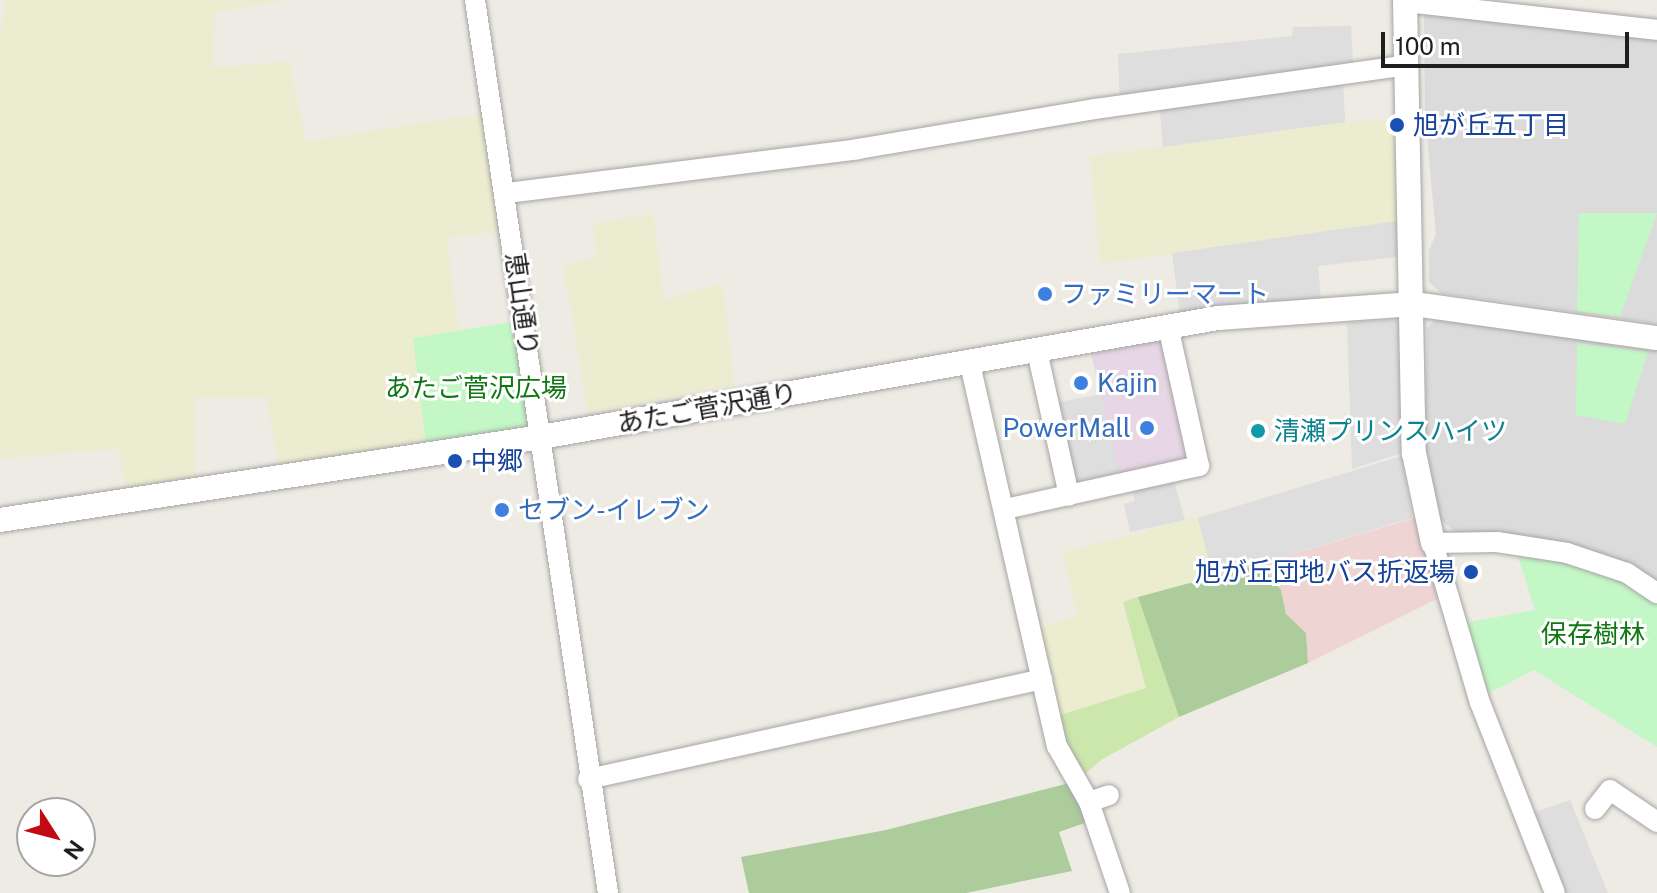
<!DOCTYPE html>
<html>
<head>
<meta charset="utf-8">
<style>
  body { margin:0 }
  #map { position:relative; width:1657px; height:893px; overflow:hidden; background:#eeebe4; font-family:"Public Sans","Noto Sans JP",sans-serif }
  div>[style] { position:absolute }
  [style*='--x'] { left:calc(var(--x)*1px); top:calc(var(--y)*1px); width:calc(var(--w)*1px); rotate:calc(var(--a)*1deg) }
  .residential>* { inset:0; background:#dcdbdb }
  .commercial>* { inset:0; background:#efd4d4 }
  .industrial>* { inset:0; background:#e7d6e5 }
  .farmland>* { inset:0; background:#ececd0 }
  .grass>* { inset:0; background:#cce7ac }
  .forest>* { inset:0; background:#accc9b }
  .park>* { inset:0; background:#c3f7c5 }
  .parking>* { inset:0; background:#dedede }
  .roads { filter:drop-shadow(0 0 2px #a5a5a5) drop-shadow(0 0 2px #a5a5a5) }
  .minor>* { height:20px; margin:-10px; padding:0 10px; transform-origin:10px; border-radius:10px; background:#fff }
  .tertiary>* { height:24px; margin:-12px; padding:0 12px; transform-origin:12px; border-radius:12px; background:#fff }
  .dots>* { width:22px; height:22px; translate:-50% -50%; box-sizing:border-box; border:4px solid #fff; border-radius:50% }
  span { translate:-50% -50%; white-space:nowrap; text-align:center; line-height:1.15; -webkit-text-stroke:6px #fff; paint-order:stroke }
  .transit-label { font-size:26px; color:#164399 }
  .left { translate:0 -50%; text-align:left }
  .right { translate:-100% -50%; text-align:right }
  .shop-label { font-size:26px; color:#366cbe }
  .street-label { font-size:26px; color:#1e1e1e }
  .park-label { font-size:26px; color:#107714 }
  .culture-label { font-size:26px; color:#0d838f }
  .north { position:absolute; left:16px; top:797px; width:80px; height:80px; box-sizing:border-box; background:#fff; border:2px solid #a5a5a5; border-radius:50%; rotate:126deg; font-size:22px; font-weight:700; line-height:32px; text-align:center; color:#1e1e1e }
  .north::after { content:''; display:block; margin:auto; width:28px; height:36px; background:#c30912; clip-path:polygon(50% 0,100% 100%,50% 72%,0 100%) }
  .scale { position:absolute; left:1381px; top:32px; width:248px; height:36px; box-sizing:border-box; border:4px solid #1e1e1e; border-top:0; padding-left:10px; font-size:24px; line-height:28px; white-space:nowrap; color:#1e1e1e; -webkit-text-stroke:6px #fff; paint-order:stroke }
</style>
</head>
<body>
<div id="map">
  <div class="residential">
    <i style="clip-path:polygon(1428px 10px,1657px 38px,1657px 324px,1441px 293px,1429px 282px,1429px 250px,1436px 234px,1425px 117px,1424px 15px)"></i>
    <i style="clip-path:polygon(1435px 320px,1657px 338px,1657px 593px,1576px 549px,1522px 535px,1456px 533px,1441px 520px,1425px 458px,1427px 328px)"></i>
  </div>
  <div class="commercial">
    <i style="clip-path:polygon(1415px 518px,1439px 598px,1308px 663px,1306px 633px,1286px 614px,1281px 590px,1260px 564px)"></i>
  </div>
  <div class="industrial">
    <i style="clip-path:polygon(1168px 326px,1199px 466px,1121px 484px,1088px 340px)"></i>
  </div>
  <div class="farmland">
    <i style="clip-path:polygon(5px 0,287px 0,215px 13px,213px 68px,289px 61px,306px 141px,493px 112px,512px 230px,447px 238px,459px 331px,414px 338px,427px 453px,281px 477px,266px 397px,195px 398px,195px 477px,126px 487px,117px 449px,0 459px,0 38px)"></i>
    <i style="clip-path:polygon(1410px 119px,1412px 219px,1100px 264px,1090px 156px,1345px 122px)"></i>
    <i style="clip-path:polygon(653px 213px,664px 300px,723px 283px,734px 385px,588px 414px,563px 265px,596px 257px,593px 224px)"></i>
    <i style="clip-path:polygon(1210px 514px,1226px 574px,1123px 602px,1146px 688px,1051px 718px,1031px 630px,1077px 616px,1062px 552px)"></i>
  </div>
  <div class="grass">
    <i style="clip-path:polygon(1138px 597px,1179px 717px,1101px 760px,1077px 781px,1051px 718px,1146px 688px,1123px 602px)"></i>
  </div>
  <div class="forest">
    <i style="clip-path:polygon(1260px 564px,1281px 590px,1286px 614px,1306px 633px,1308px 663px,1179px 717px,1138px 597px)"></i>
    <i style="clip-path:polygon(1077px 781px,1096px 819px,1059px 832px,1072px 871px,966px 893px,749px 893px,741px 857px,886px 830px)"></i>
  </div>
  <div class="park">
    <i style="clip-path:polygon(1579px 213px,1657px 213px,1620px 317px,1577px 311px)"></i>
    <i style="clip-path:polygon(524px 320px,541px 437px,427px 453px,413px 338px)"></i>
    <i style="clip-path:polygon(1577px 343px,1648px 352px,1625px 424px,1576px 415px)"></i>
    <i style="clip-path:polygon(1514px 544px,1657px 593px,1657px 747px,1534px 670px,1479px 698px,1458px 624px,1535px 610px)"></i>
  </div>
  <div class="parking">
    <i style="clip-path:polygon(1351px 26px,1354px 75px,1343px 77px,1345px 122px,1163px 147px,1159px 101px,1120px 105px,1118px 54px,1292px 36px,1293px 27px)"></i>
    <i style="clip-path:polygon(1412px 219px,1413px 255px,1318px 266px,1322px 310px,1181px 323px,1172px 253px)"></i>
    <i style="clip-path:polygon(1394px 319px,1401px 325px,1402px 453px,1352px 469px,1347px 323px)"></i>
    <i style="clip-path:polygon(1101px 394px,1121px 484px,1069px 495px,1049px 404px)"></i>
    <i style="clip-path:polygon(1402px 456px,1412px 518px,1213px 578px,1198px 518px)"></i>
    <i style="clip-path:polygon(1172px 473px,1185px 520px,1130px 532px,1124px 504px,1135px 501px,1130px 482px)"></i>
    <i style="clip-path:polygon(1570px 800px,1608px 893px,1555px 893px,1524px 816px)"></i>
  </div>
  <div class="roads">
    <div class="minor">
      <i style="--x:475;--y:0;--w:903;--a:81.53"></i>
      <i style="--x:1405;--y:2;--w:254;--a:6.3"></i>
      <i style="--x:507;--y:193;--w:354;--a:-7.1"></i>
      <i style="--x:858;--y:149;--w:240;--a:-9.6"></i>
      <i style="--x:1095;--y:109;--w:316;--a:-8"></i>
      <i style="--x:1037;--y:351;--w:148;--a:77.5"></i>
      <i style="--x:970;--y:364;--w:392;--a:77.2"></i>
      <i style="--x:1057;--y:746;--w:64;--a:60.3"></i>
      <i style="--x:1089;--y:802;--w:96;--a:71.2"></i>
      <i style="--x:1005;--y:509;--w:199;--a:-12.5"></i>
      <i style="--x:1199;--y:466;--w:143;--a:-102.5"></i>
      <i style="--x:588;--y:779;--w:465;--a:-12.4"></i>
      <i style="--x:1089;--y:802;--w:21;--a:-19"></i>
      <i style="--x:1595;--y:809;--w:24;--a:-52"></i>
      <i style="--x:1610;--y:790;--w:57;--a:34.2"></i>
      <i style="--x:1555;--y:893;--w:204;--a:-111.5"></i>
      <i style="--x:1480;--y:703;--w:167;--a:-106.4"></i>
      <i style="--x:1433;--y:543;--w:64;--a:-0.9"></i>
      <i style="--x:1497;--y:542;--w:71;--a:8.9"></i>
      <i style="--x:1567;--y:553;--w:63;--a:18.4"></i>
      <i style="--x:1627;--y:573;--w:36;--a:34"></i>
    </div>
    <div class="tertiary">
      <i style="--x:1405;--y:0;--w:453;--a:88.9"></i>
      <i style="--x:1414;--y:453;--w:92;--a:78.1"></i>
      <i style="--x:0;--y:520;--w:547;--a:-8.72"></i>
      <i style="--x:541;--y:437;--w:687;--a:-9.97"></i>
      <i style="--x:1218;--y:318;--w:196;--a:-4.1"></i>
      <i style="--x:1414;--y:304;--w:245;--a:8"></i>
    </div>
  </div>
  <div class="dots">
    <i style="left:1397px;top:125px;background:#1a4fb4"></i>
    <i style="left:1045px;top:294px;background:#3f7fe0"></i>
    <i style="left:1081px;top:383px;background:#3f7fe0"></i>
    <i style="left:1147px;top:428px;background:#3f7fe0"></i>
    <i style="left:1258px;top:431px;background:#0f9aa8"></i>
    <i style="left:455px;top:461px;background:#1a4fb4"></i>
    <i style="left:502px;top:510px;background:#3f7fe0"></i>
    <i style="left:1471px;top:572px;background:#1a4fb4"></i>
  </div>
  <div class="transit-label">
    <span class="left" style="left:1413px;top:125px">旭が丘五丁目</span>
    <span class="left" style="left:471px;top:461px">中郷</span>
    <span class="right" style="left:1455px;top:572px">旭が丘団地バス折返場</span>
  </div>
  <div class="shop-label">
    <span class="left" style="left:1061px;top:294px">ファミリーマート</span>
    <span class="left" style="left:1097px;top:383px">Kajin</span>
    <span class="right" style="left:1131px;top:428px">PowerMall</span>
    <span class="left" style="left:518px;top:510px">セブン-イレブン</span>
  </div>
  <div class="street-label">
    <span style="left:522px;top:304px;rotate:82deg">恵山通り</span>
    <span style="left:707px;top:408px;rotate:-10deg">あたご菅沢通り</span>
  </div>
  <div class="park-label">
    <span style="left:476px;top:388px">あたご菅沢広場</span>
    <span style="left:1593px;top:634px">保存樹林</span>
  </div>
  <div class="culture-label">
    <span class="left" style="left:1274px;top:431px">清瀬プリンスハイツ</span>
  </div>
  <div class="north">N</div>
  <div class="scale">100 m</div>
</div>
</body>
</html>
